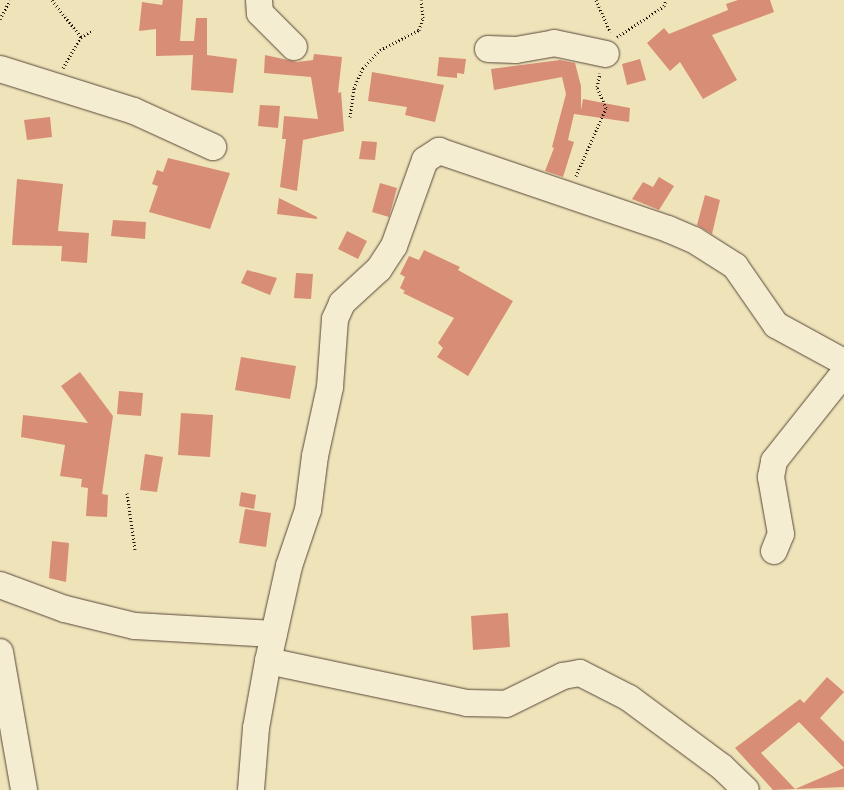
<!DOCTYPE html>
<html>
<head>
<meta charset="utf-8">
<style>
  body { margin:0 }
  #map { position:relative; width:844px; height:790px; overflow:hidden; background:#efe3ba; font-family:Alegreya,serif }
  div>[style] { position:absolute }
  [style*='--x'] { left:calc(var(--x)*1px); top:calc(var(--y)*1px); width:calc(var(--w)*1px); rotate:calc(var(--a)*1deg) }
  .building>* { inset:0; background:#d88d77 }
  .path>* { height:3px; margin-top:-1.5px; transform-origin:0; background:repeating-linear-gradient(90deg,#25140b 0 1px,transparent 0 3.5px) }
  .roads { filter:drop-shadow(0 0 1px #584837) drop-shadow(0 0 1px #584837) }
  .minor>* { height:26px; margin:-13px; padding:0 13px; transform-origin:13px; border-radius:13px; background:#f5edd2 }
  span { translate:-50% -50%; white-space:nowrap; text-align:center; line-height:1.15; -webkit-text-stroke:4px #f5edd2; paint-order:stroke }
</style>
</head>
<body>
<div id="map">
  <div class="building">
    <i style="clip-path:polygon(163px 0,183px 0,180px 41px,194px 41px,196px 18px,207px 18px,207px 55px,237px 59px,233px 93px,191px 90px,193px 55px,156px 56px,156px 29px,139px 31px,142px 2px,162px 5px)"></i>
    <i style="clip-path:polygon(738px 0,770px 0,774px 12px,712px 35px,737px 80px,703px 99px,680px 62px,670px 71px,647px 43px,664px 28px,669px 34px,728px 10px,726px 4px)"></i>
    <i style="clip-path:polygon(314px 54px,342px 57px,338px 93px,341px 92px,344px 131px,303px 140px,297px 191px,280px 187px,286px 139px,282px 139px,284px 116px,318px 119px,311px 77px,264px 73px,265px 55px,297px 62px,313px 60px)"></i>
    <i style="clip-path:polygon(439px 57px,466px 59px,464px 74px,457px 73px,457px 78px,437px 76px)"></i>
    <i style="clip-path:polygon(640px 59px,646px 80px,627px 85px,622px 64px)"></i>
    <i style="clip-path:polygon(560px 60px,575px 63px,581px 86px,581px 110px,583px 99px,630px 108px,629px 122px,574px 114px,568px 140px,574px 142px,563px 177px,545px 171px,554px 148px,552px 147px,566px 94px,562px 77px,494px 90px,491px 69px)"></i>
    <i style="clip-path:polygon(372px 72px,444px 85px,435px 122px,405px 115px,407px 107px,368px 101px)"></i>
    <i style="clip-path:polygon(260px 105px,280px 106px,278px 128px,258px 126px)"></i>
    <i style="clip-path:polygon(50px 117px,52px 137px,27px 140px,24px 120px)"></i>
    <i style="clip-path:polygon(362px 141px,377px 142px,375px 160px,359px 159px)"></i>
    <i style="clip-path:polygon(168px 158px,230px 173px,210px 229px,149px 212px,158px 186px,152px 184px,157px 170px,163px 172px)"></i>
    <i style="clip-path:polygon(659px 177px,674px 186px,659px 210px,632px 199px,643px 182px,653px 187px)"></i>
    <i style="clip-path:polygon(17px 179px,63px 184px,58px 231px,89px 233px,87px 263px,61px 261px,62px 246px,12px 245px)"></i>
    <i style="clip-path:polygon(380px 183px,397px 188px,389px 217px,372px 212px)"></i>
    <i style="clip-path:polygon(705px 195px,720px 200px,712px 234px,697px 225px)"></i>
    <i style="clip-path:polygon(279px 198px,317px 217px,317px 219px,277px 214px)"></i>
    <i style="clip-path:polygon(113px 220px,146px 222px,145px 239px,111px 236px)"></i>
    <i style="clip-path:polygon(347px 231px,367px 241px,358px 259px,338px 249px)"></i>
    <i style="clip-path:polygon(424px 250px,460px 267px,458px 270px,513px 301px,468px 376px,437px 357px,443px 348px,438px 343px,454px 318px,403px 293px,405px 291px,400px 288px,405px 277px,400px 274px,409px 256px,419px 260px)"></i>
    <i style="clip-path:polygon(247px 270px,277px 278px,270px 295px,241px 283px)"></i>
    <i style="clip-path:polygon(296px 273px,313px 274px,311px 299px,294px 298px)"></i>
    <i style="clip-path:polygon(241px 357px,296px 366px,290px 399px,235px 390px)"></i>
    <i style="clip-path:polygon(80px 372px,113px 416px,102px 494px,108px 495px,107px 517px,86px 516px,88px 488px,81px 487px,82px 479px,60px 476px,65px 445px,21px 437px,23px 415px,88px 423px,61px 386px)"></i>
    <i style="clip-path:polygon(119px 391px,143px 393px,141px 416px,117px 414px)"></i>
    <i style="clip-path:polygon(181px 413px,213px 415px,210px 457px,178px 455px)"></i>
    <i style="clip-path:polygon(145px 454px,163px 457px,157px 492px,140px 490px)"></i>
    <i style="clip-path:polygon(241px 492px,256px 495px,254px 509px,239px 506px)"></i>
    <i style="clip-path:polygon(245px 509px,271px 513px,266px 547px,239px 543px)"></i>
    <i style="clip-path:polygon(52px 541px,69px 543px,66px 582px,49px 578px)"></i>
    <i style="clip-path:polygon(508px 613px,510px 647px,473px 650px,471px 616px)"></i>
    <i style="clip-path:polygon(evenodd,827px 677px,844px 692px,820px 718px,844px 742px,844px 787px,773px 790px,735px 748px,800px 699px,804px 703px,827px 677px,799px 722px,844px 768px,795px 789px,761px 753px,799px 722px)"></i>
  </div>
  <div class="path">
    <i style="--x:52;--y:0;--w:47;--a:51.9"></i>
    <i style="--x:596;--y:0;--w:35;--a:66"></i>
    <i style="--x:0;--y:19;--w:21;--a:-62"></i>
    <i style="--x:617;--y:37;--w:56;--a:-33.4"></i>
    <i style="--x:664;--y:6;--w:6;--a:-72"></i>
    <i style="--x:63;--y:68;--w:36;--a:-60"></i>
    <i style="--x:81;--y:37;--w:14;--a:-30"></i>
    <i style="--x:350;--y:117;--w:29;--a:-82"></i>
    <i style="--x:354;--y:88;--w:22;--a:-66"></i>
    <i style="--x:363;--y:68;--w:25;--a:-47"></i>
    <i style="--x:380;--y:50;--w:44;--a:-27.1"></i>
    <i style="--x:419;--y:30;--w:13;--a:-72"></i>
    <i style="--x:423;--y:18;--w:18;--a:-96"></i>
    <i style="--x:576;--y:176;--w:74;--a:-66.2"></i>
    <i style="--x:606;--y:108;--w:23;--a:-113"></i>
    <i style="--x:597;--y:87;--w:14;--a:-78"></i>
    <i style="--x:127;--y:493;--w:57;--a:81.9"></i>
  </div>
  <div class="roads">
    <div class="minor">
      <i style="--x:259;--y:0;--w:13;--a:86"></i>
      <i style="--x:260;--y:13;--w:48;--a:45"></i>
      <i style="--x:488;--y:49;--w:28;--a:2"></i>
      <i style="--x:516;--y:50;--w:39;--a:-10"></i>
      <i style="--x:554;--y:43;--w:53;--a:11.9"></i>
      <i style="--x:0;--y:69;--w:140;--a:17.4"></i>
      <i style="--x:134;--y:111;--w:87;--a:24.5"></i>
      <i style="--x:774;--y:551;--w:18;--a:-68"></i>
      <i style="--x:781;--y:534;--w:58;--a:-100"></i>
      <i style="--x:771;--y:477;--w:16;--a:-79"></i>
      <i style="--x:774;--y:461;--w:112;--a:-51.5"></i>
      <i style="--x:0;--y:585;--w:69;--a:20.3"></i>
      <i style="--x:65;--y:609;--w:72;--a:13.7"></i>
      <i style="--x:135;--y:626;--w:139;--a:3.3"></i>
      <i style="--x:0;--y:652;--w:140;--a:80.1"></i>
      <i style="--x:268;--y:661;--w:203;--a:11.9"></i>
      <i style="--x:467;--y:703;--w:39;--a:1"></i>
      <i style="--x:506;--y:704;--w:64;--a:-26.2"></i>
      <i style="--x:563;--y:676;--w:17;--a:-10"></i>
      <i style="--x:580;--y:673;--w:55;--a:27"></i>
      <i style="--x:629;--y:698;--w:116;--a:36.6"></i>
      <i style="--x:722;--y:767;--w:33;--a:44"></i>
      <i style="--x:251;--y:790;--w:62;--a:-85.4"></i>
      <i style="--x:256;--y:728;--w:68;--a:-79.8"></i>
      <i style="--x:268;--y:661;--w:97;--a:-77.5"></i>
      <i style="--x:289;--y:566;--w:59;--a:-71.3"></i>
      <i style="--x:308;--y:510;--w:54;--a:-82.6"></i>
      <i style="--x:315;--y:456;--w:71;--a:-77.7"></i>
      <i style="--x:330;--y:387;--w:68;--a:-85.8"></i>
      <i style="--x:335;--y:319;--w:17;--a:-66"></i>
      <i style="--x:342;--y:303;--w:50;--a:-42.6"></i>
      <i style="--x:379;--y:269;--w:27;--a:-57"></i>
      <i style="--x:394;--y:246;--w:91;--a:-70.2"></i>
      <i style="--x:425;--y:160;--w:17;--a:-33"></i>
      <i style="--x:439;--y:151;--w:242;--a:18.8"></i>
      <i style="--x:668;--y:229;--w:28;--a:23"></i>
      <i style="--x:694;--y:240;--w:49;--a:32.4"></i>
      <i style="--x:735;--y:266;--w:72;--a:55.2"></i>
      <i style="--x:776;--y:325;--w:77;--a:28.6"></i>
    </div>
  </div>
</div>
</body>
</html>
